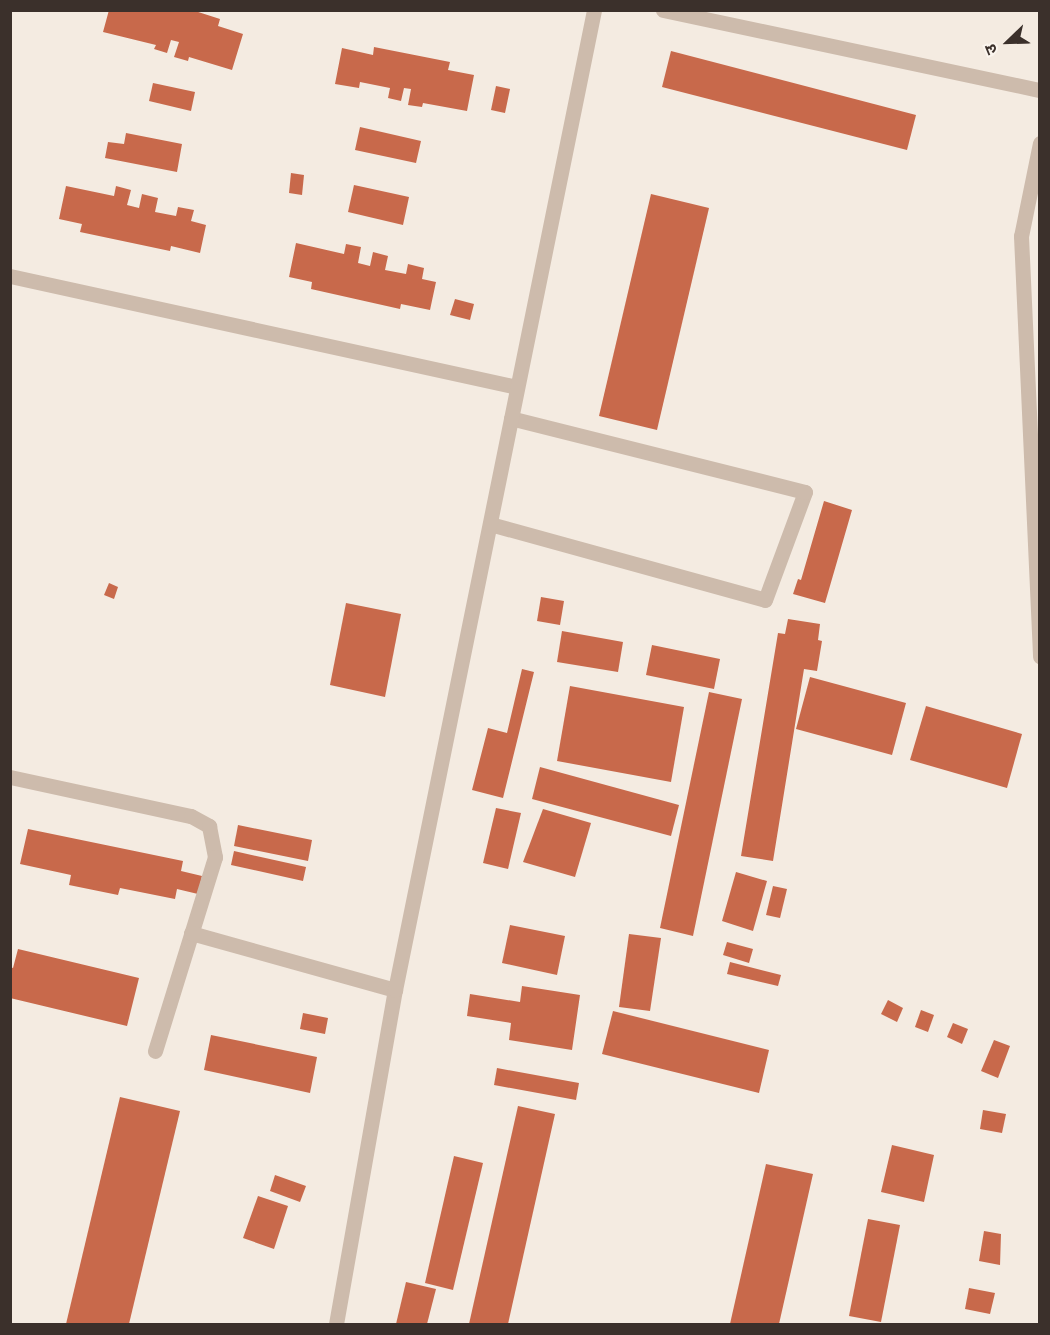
<!DOCTYPE html>
<html>
<head>
<meta charset="utf-8">
<style>
  body { margin:0 }
  #map { position:relative; width:1050px; height:1335px; overflow:hidden; background:#f4ebe1; font-family:"DM Sans","Noto Sans Devanagari",sans-serif }
  div>[style] { position:absolute }
  [style*='--x'] { left:calc(var(--x)*1px); top:calc(var(--y)*1px); width:calc(var(--w)*1px); rotate:calc(var(--a)*1deg) }
  .building>* { inset:0; background:#c8694b }
  .street>* { height:15px; margin:-7.5px; padding:0 7.5px; transform-origin:7.5px; border-radius:7.5px; background:#cdbbac }
  span { translate:-50% -50%; white-space:nowrap; text-align:center; line-height:1.15; -webkit-text-stroke:4.5px #fbf5ee; paint-order:stroke }
  .frame { position:absolute; inset:0; border:12px solid #3b302b; pointer-events:none }
  .north { position:absolute; left:978px; top:12px; width:60px; height:60px; -webkit-text-stroke:4px #fbf5ee; paint-order:stroke; rotate:247deg; font-size:16px; font-weight:700; line-height:24px; text-align:center; color:#3b302b }
  .north::after { content:''; display:block; margin:auto; width:21px; height:27px; background:#3b302b; clip-path:polygon(50% 0,100% 100%,50% 72%,0 100%) }
</style>
</head>
<body>
<div id="map">
  <div class="building">
    <i style="clip-path:polygon(109px 10px,192px 10px,220px 19px,218px 26px,243px 34px,232px 70px,189px 57px,188px 61px,174px 57px,179px 42px,171px 40px,167px 53px,154px 49px,156px 45px,103px 32px)"></i>
    <i style="clip-path:polygon(374px 47px,450px 62px,448px 70px,474px 75px,467px 111px,423px 103px,422px 107px,408px 105px,411px 89px,404px 88px,401px 101px,388px 98px,390px 88px,360px 82px,359px 88px,335px 84px,342px 48px,373px 55px)"></i>
    <i style="clip-path:polygon(671px 51px,916px 115px,907px 150px,662px 87px)"></i>
    <i style="clip-path:polygon(153px 83px,195px 92px,191px 111px,149px 101px)"></i>
    <i style="clip-path:polygon(496px 86px,510px 89px,505px 113px,491px 110px)"></i>
    <i style="clip-path:polygon(360px 127px,421px 141px,416px 163px,355px 150px)"></i>
    <i style="clip-path:polygon(126px 133px,182px 144px,177px 172px,105px 158px,108px 142px,124px 144px)"></i>
    <i style="clip-path:polygon(291px 173px,304px 175px,302px 195px,289px 193px)"></i>
    <i style="clip-path:polygon(354px 185px,409px 197px,403px 225px,348px 212px)"></i>
    <i style="clip-path:polygon(66px 186px,114px 196px,116px 186px,131px 190px,127px 205px,139px 208px,142px 194px,158px 198px,155px 212px,176px 216px,178px 207px,194px 210px,191px 221px,206px 225px,200px 253px,171px 246px,170px 251px,80px 232px,82px 224px,59px 219px)"></i>
    <i style="clip-path:polygon(651px 194px,709px 208px,657px 430px,599px 416px)"></i>
    <i style="clip-path:polygon(296px 243px,344px 254px,346px 244px,361px 247px,358px 263px,370px 266px,373px 252px,388px 256px,385px 270px,406px 274px,408px 264px,424px 268px,422px 279px,436px 282px,430px 310px,401px 304px,400px 309px,311px 289px,312px 282px,289px 277px)"></i>
    <i style="clip-path:polygon(455px 299px,474px 304px,470px 320px,450px 315px)"></i>
    <i style="clip-path:polygon(824px 501px,852px 510px,825px 603px,793px 594px,798px 579px,801px 580px)"></i>
    <i style="clip-path:polygon(109px 583px,118px 587px,114px 599px,104px 595px)"></i>
    <i style="clip-path:polygon(541px 597px,564px 601px,560px 625px,537px 621px)"></i>
    <i style="clip-path:polygon(346px 603px,401px 614px,385px 697px,330px 685px)"></i>
    <i style="clip-path:polygon(788px 619px,820px 624px,818px 640px,822px 641px,817px 671px,804px 669px,773px 861px,741px 856px,778px 633px,785px 634px)"></i>
    <i style="clip-path:polygon(562px 631px,623px 642px,618px 672px,557px 662px)"></i>
    <i style="clip-path:polygon(652px 645px,720px 659px,714px 689px,646px 675px)"></i>
    <i style="clip-path:polygon(522px 669px,534px 672px,503px 798px,472px 790px,488px 728px,507px 733px)"></i>
    <i style="clip-path:polygon(810px 677px,906px 703px,892px 755px,796px 729px)"></i>
    <i style="clip-path:polygon(570px 686px,684px 707px,671px 782px,557px 761px)"></i>
    <i style="clip-path:polygon(709px 692px,742px 699px,693px 936px,660px 928px)"></i>
    <i style="clip-path:polygon(926px 706px,1022px 734px,1007px 788px,910px 760px)"></i>
    <i style="clip-path:polygon(540px 767px,679px 805px,671px 836px,532px 799px)"></i>
    <i style="clip-path:polygon(496px 808px,521px 813px,508px 869px,483px 863px)"></i>
    <i style="clip-path:polygon(543px 809px,591px 823px,575px 877px,523px 862px)"></i>
    <i style="clip-path:polygon(238px 825px,312px 840px,308px 861px,234px 846px)"></i>
    <i style="clip-path:polygon(28px 829px,183px 861px,181px 871px,202px 876px,198px 894px,177px 889px,175px 899px,120px 888px,118px 895px,69px 885px,71px 875px,20px 864px)"></i>
    <i style="clip-path:polygon(234px 851px,306px 867px,303px 881px,231px 865px)"></i>
    <i style="clip-path:polygon(736px 872px,767px 881px,753px 931px,722px 921px)"></i>
    <i style="clip-path:polygon(773px 886px,787px 889px,780px 918px,766px 915px)"></i>
    <i style="clip-path:polygon(510px 925px,565px 936px,557px 975px,502px 963px)"></i>
    <i style="clip-path:polygon(629px 934px,661px 938px,650px 1011px,619px 1007px)"></i>
    <i style="clip-path:polygon(727px 942px,753px 949px,749px 963px,723px 955px)"></i>
    <i style="clip-path:polygon(18px 949px,139px 978px,127px 1026px,10px 998px,10px 967px,13px 968px)"></i>
    <i style="clip-path:polygon(730px 962px,781px 975px,778px 986px,727px 974px)"></i>
    <i style="clip-path:polygon(522px 986px,580px 995px,572px 1050px,509px 1040px,511px 1023px,467px 1016px,470px 994px,520px 1002px)"></i>
    <i style="clip-path:polygon(888px 1000px,903px 1008px,897px 1022px,881px 1014px)"></i>
    <i style="clip-path:polygon(921px 1010px,934px 1015px,928px 1032px,915px 1027px)"></i>
    <i style="clip-path:polygon(613px 1011px,769px 1050px,759px 1093px,602px 1054px)"></i>
    <i style="clip-path:polygon(303px 1013px,328px 1018px,325px 1034px,300px 1029px)"></i>
    <i style="clip-path:polygon(953px 1023px,968px 1029px,962px 1044px,947px 1037px)"></i>
    <i style="clip-path:polygon(211px 1035px,317px 1057px,310px 1093px,204px 1070px)"></i>
    <i style="clip-path:polygon(994px 1040px,1010px 1046px,998px 1078px,981px 1071px)"></i>
    <i style="clip-path:polygon(497px 1068px,579px 1083px,576px 1100px,494px 1085px)"></i>
    <i style="clip-path:polygon(120px 1097px,180px 1111px,129px 1324px,66px 1324px)"></i>
    <i style="clip-path:polygon(518px 1106px,555px 1114px,508px 1324px,469px 1324px)"></i>
    <i style="clip-path:polygon(983px 1110px,1006px 1114px,1002px 1133px,980px 1129px)"></i>
    <i style="clip-path:polygon(892px 1145px,934px 1155px,924px 1202px,881px 1192px)"></i>
    <i style="clip-path:polygon(454px 1156px,483px 1163px,453px 1290px,425px 1283px)"></i>
    <i style="clip-path:polygon(766px 1164px,813px 1174px,779px 1324px,730px 1324px)"></i>
    <i style="clip-path:polygon(275px 1175px,306px 1186px,300px 1202px,270px 1191px)"></i>
    <i style="clip-path:polygon(258px 1196px,288px 1206px,274px 1249px,243px 1238px)"></i>
    <i style="clip-path:polygon(868px 1219px,900px 1225px,881px 1322px,849px 1316px)"></i>
    <i style="clip-path:polygon(984px 1231px,1001px 1234px,1000px 1265px,979px 1261px)"></i>
    <i style="clip-path:polygon(406px 1282px,436px 1289px,427px 1324px,396px 1324px)"></i>
    <i style="clip-path:polygon(969px 1288px,995px 1293px,990px 1314px,965px 1309px)"></i>
  </div>
  <div class="street">
    <i style="--x:663;--y:10;--w:385;--a:12"></i>
    <i style="--x:1040;--y:143;--w:95;--a:101.5"></i>
    <i style="--x:1021;--y:236;--w:421;--a:87.4"></i>
    <i style="--x:10;--y:276;--w:519;--a:12.35"></i>
    <i style="--x:490;--y:524;--w:285;--a:15.4"></i>
    <i style="--x:765;--y:600;--w:115;--a:-69.7"></i>
    <i style="--x:805;--y:492;--w:303;--a:-165.9"></i>
    <i style="--x:10;--y:777;--w:185;--a:12.2"></i>
    <i style="--x:191;--y:816;--w:21;--a:29"></i>
    <i style="--x:209;--y:826;--w:32;--a:79"></i>
    <i style="--x:215;--y:857;--w:203;--a:107.2"></i>
    <i style="--x:191;--y:933;--w:212;--a:15.6"></i>
    <i style="--x:336;--y:1324;--w:339;--a:-80"></i>
    <i style="--x:395;--y:990;--w:1000;--a:-78.52"></i>
  </div>
  <div class="frame"></div>
  <div class="north">उ</div>
</div>
</body>
</html>
